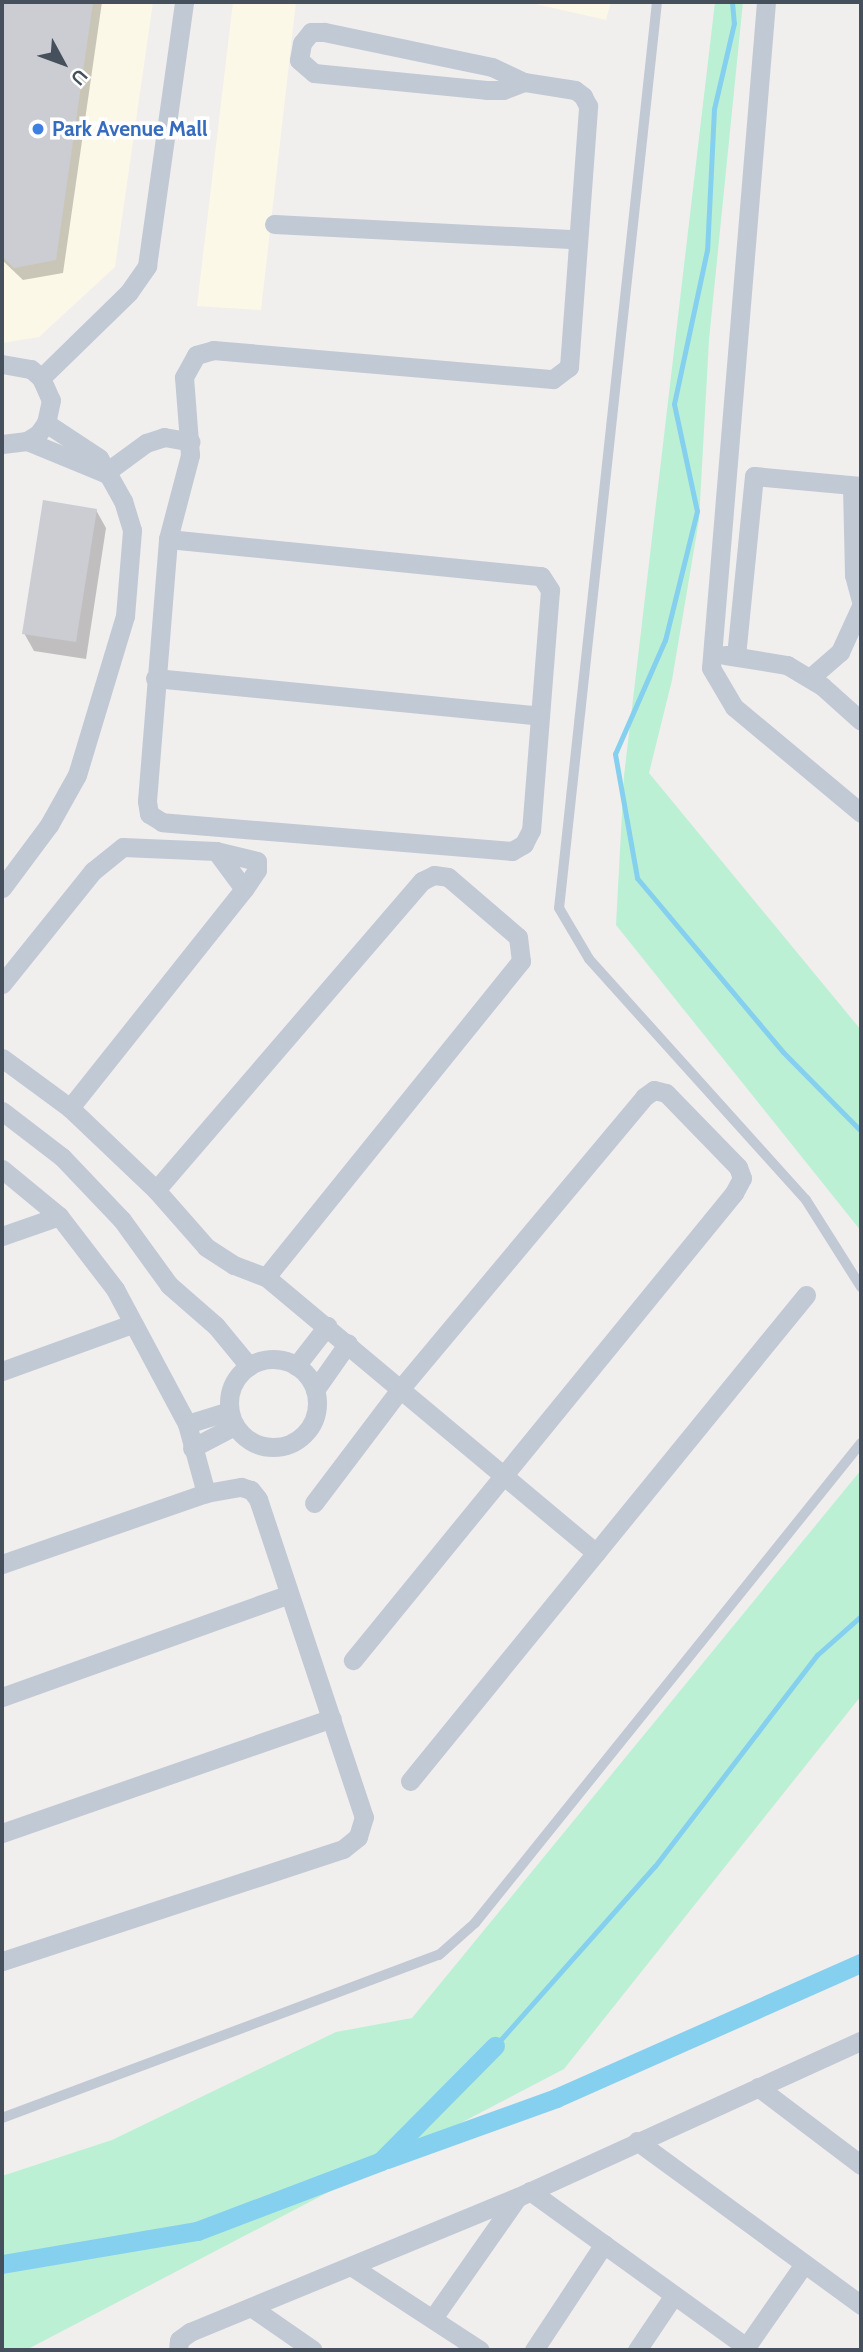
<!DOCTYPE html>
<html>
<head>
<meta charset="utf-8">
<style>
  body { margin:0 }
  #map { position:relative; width:863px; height:2352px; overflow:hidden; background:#f1eeee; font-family:Cabin,sans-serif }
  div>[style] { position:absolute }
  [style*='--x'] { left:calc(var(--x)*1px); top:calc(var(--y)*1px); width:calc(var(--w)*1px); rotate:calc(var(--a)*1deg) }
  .commercial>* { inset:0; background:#fcf8e7 }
  .green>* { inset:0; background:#bbf0d4 }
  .shadow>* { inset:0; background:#0003 }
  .stream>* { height:5px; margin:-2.5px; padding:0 2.5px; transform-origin:2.5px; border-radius:2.5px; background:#86d0ef }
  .canal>* { height:19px; margin:-9.5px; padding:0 9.5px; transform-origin:9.5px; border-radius:9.5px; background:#86d0ef }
  .building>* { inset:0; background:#cbcdd3 }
  .service>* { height:10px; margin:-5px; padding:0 5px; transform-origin:5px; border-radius:5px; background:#c1c9d4 }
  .minor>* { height:19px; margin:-9.5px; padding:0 9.5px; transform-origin:9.5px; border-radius:9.5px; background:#c1c9d4 }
  .minor>.ring { margin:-9.5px; padding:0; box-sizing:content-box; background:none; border:19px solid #c1c9d4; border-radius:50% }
  .dots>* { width:19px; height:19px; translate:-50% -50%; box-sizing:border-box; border:4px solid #fff; border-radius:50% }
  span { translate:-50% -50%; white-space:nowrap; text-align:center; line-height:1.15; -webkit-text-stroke:7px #fff; paint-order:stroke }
  .shop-label { font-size:21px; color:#366cbe; font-weight:700 }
  .left { translate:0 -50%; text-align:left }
  .frame { position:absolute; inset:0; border:4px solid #46505c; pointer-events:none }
  .north { position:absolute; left:28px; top:28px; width:70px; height:70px; -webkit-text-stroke:5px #fff; paint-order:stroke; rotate:131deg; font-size:19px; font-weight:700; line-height:28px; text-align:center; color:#46505c }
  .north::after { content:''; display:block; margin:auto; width:24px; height:32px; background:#46505c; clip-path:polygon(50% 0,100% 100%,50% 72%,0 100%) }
</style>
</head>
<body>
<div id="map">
  <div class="commercial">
    <i style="clip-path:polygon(2px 2px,153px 2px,115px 267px,39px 337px,2px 343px)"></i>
    <i style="clip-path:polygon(233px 2px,296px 2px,261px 310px,197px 306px)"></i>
    <i style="clip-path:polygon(527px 2px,611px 2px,606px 20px)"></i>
  </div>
  <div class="green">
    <i style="clip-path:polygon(715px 2px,743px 2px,709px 340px,699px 520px,672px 680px,649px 773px,861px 1030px,861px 1231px,616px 925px,624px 776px)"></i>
    <i style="clip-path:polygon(861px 1470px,861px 1696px,564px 2069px,26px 2350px,2px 2350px,2px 2176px,112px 2140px,336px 2032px,412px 2018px)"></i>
  </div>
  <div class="shadow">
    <i style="clip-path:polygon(2px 2px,102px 2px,63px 273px,23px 280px,2px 260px)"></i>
    <i style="clip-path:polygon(96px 510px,106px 528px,86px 659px,34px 651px,24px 633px)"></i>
  </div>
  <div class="stream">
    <i style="--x:732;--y:2;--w:21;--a:85"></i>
    <i style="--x:734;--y:23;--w:88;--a:103.1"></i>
    <i style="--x:714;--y:109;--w:141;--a:92.8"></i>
    <i style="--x:707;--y:250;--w:157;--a:102.1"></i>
    <i style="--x:674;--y:404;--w:109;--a:77.9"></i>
    <i style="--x:697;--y:511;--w:133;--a:103.9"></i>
    <i style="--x:665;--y:640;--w:124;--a:113.7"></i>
    <i style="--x:615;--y:754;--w:126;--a:79.9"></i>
    <i style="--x:637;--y:878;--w:227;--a:50"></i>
    <i style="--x:783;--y:1052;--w:111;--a:45.4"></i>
    <i style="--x:495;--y:2046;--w:241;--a:-48.4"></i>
    <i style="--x:655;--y:1866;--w:266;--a:-52.5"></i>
    <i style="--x:817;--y:1655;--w:59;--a:-41.6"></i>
  </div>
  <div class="canal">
    <i style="--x:387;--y:2159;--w:180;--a:-19.8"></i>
    <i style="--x:556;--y:2098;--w:334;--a:-23.9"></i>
    <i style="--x:2;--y:2264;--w:198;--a:-9.6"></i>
    <i style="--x:197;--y:2231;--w:197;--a:-20.8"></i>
    <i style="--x:381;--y:2161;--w:162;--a:-45.3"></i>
  </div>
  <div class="building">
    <i style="clip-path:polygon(2px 2px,93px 2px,56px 260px,14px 268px,2px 256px)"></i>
    <i style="clip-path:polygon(43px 500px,97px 509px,76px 642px,22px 634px)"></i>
  </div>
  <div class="service">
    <i style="--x:657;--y:2;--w:911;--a:96.17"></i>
    <i style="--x:559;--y:908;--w:59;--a:59.5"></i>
    <i style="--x:589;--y:959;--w:324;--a:48"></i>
    <i style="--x:806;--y:1200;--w:103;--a:57.7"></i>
    <i style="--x:2;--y:2118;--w:466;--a:-20.5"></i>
    <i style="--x:439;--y:1955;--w:48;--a:-41.6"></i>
    <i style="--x:475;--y:1923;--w:616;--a:-51.19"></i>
  </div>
  <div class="minor">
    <i style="--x:766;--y:2;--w:668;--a:94.72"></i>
    <i style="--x:711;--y:668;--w:45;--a:59.5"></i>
    <i style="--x:734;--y:707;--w:165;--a:39.8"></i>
    <i style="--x:274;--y:224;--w:301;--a:2.9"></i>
    <i style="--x:2;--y:364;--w:29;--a:10"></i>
    <i style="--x:31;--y:369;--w:13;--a:42"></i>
    <i style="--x:41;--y:378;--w:24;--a:66"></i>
    <i style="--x:51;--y:400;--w:24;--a:102"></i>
    <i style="--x:46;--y:423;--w:14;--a:126"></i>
    <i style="--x:38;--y:434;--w:13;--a:148"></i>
    <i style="--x:27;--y:441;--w:25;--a:173"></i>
    <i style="--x:41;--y:378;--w:123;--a:-44.3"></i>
    <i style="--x:129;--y:292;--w:32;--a:-55"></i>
    <i style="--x:147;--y:266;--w:267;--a:-82"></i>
    <i style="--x:27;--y:441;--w:84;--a:22.3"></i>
    <i style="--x:105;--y:473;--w:51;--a:-36.2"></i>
    <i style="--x:146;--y:443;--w:19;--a:-18"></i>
    <i style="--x:164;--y:437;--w:27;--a:10"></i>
    <i style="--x:852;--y:486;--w:89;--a:88.7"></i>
    <i style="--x:854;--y:575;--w:27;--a:75"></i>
    <i style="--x:168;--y:539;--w:375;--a:5.7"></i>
    <i style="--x:541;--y:576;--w:17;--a:57"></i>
    <i style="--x:550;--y:590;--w:241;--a:94.5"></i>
    <i style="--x:531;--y:830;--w:16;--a:117"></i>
    <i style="--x:524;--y:844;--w:14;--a:150"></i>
    <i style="--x:512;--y:851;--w:351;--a:-175.3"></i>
    <i style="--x:162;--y:822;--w:15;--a:-148"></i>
    <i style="--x:149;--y:814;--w:13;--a:-99"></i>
    <i style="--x:147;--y:801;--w:263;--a:-85.4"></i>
    <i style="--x:168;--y:539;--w:87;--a:-75.3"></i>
    <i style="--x:190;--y:455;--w:78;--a:-94.4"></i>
    <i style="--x:184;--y:377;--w:25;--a:-61"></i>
    <i style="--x:196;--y:355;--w:18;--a:-16"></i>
    <i style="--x:213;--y:350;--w:341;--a:4.9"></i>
    <i style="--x:553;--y:379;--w:20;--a:-37"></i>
    <i style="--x:569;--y:367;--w:262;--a:-85.8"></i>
    <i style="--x:588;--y:106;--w:11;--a:-117"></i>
    <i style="--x:583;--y:96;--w:10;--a:-143"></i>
    <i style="--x:575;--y:90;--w:52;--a:-171.1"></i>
    <i style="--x:524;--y:82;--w:35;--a:-155"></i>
    <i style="--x:492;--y:67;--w:172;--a:-168.2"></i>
    <i style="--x:324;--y:32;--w:13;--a:180"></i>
    <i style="--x:311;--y:32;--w:14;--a:129"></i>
    <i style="--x:302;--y:43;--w:17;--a:100"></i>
    <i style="--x:299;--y:60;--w:20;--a:41"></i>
    <i style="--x:314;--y:73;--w:173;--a:5.6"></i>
    <i style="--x:486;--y:90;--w:17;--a:0"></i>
    <i style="--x:503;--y:90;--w:22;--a:-21"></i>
    <i style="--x:725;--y:655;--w:63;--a:9.2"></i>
    <i style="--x:787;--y:665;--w:41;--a:31"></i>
    <i style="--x:822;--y:686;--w:52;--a:41.9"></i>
    <i style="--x:736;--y:656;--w:181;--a:-84.3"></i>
    <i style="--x:754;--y:476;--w:107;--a:5.3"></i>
    <i style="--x:155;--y:678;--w:387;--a:5.6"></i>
    <i style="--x:810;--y:678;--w:40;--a:-41"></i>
    <i style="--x:840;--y:652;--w:51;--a:-65.5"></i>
    <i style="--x:216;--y:851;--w:42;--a:13.7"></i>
    <i style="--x:257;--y:861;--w:9;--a:90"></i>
    <i style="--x:257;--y:870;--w:23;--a:124"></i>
    <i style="--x:2;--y:888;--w:79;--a:-53.3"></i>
    <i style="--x:49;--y:825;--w:57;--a:-60.8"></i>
    <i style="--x:77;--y:775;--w:166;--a:-73.2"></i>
    <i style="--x:125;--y:616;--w:86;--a:-85.3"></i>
    <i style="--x:132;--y:530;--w:30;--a:-107"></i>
    <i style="--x:123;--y:501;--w:49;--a:-119.2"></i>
    <i style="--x:99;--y:458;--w:64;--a:-146.6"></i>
    <i style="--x:2;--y:984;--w:145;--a:-51.2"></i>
    <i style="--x:93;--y:871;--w:38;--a:-39"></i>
    <i style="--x:123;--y:847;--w:93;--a:2.5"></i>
    <i style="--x:216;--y:851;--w:47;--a:53.6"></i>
    <i style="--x:244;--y:889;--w:280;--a:128.5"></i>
    <i style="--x:2;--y:1058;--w:84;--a:36.3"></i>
    <i style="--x:70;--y:1108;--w:119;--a:43.6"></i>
    <i style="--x:156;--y:1190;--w:76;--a:48.7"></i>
    <i style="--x:206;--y:1247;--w:33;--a:33"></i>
    <i style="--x:234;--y:1265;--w:34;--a:21"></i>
    <i style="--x:266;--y:1277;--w:430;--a:39.9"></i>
    <i style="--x:2;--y:1111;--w:76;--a:37.5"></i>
    <i style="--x:62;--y:1157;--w:87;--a:46.4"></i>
    <i style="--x:122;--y:1220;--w:80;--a:54.1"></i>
    <i style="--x:169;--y:1285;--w:62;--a:41.1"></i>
    <i style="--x:216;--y:1326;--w:52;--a:50.5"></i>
    <i style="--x:2;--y:1169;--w:74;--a:39.5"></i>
    <i style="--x:59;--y:1216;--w:92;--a:52.5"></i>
    <i style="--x:115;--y:1289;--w:153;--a:61.9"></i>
    <i style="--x:187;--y:1424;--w:72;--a:74.6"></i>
    <i style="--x:156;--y:1190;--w:408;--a:-49.3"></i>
    <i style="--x:422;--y:881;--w:13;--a:-27"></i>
    <i style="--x:434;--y:875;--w:14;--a:8"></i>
    <i style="--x:448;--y:877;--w:92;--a:40.6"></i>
    <i style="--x:518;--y:937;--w:24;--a:83"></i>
    <i style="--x:521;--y:961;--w:406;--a:128.9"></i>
    <i style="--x:2;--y:1236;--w:60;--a:-19.3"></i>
    <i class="ring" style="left:229px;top:1359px;width:69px;height:69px"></i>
    <i style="--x:296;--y:1366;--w:51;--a:-52.2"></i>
    <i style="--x:2;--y:1371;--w:138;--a:-19.9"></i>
    <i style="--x:315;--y:1390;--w:57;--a:-54.9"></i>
    <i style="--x:187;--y:1424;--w:44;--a:-17.2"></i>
    <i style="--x:192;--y:1448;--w:47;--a:-27.6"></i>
    <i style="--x:314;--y:1503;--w:144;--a:-52.9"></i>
    <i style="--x:401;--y:1388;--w:379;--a:-50.1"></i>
    <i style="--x:644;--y:1097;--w:12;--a:-35"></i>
    <i style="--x:654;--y:1090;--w:12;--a:14"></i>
    <i style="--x:666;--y:1093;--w:103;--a:45.8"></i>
    <i style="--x:738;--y:1167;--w:12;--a:70"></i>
    <i style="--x:742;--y:1178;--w:17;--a:118"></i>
    <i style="--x:734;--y:1193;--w:603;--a:129.21"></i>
    <i style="--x:2;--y:1564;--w:216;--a:-19.2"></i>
    <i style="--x:206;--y:1493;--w:36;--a:-10"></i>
    <i style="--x:241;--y:1487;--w:10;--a:17"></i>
    <i style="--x:251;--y:1490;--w:11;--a:52"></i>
    <i style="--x:258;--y:1499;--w:335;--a:71.6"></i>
    <i style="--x:364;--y:1817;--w:21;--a:107"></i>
    <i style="--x:358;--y:1837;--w:19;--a:141"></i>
    <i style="--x:343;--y:1849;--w:359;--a:161.8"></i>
    <i style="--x:2;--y:1697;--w:303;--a:-19.7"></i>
    <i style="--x:410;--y:1781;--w:627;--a:-50.83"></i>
    <i style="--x:2;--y:1833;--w:349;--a:-19.2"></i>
    <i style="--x:758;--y:2087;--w:129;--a:37.1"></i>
    <i style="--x:637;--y:2141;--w:278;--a:36.2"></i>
    <i style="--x:530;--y:2191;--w:266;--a:35.8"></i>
    <i style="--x:351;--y:2266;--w:154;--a:33.1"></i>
    <i style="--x:251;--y:2307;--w:75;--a:34.7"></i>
    <i style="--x:433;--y:2318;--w:146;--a:-55"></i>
    <i style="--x:178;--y:2350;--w:10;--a:-84"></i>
    <i style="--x:179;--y:2340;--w:14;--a:-36"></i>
    <i style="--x:190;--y:2332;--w:355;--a:-22.4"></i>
    <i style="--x:518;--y:2197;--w:377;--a:-24.5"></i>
    <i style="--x:534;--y:2350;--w:127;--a:-56.6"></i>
    <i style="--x:637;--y:2350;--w:66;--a:-56.1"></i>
    <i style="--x:744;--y:2350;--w:105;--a:-55.1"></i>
  </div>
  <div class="dots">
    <i style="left:38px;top:129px;background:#3f7fe0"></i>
  </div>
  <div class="shop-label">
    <span class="left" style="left:52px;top:129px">Park Avenue Mall</span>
  </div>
  <div class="frame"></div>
  <div class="north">U</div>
</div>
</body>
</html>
